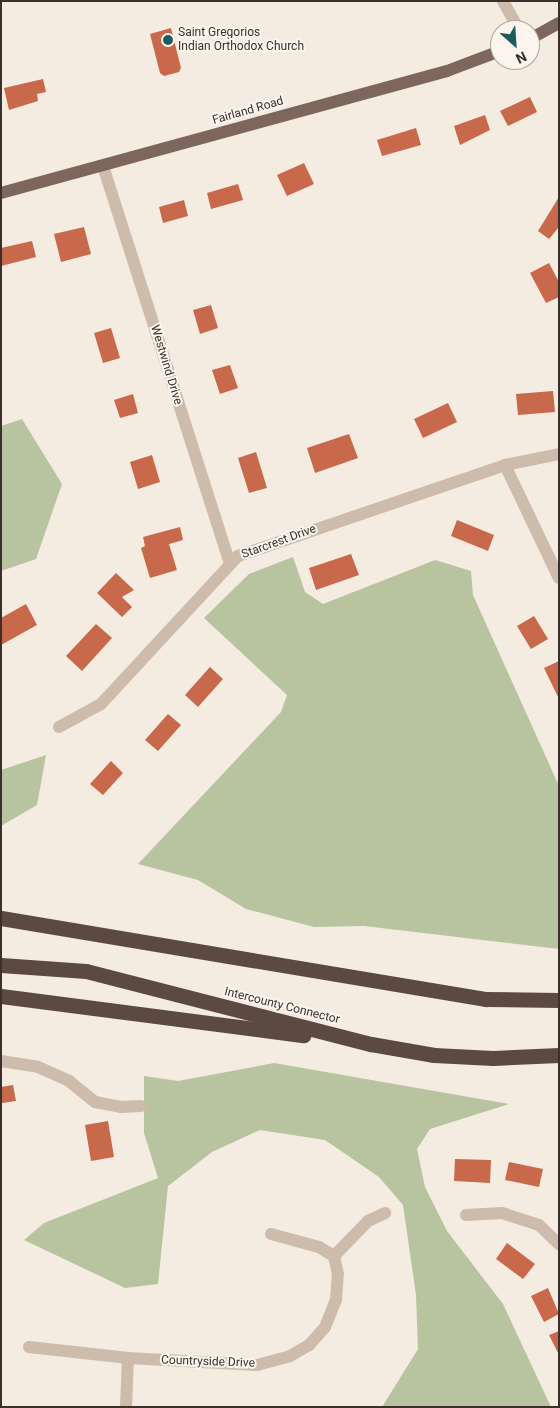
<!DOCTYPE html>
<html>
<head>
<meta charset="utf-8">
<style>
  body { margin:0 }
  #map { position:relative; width:560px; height:1408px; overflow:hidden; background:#f4ebe1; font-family:Roboto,sans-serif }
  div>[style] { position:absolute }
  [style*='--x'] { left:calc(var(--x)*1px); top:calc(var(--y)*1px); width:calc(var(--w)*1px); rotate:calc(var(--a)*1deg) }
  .green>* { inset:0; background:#b8c4a0 }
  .building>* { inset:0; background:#c8694b }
  .minor>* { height:12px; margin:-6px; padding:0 6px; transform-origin:6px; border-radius:6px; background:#cdbbac }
  .major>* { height:12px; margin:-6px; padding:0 6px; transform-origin:6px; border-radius:6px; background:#7d675c }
  .highway>* { height:15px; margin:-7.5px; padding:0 7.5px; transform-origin:7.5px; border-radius:7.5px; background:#5c4a42 }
  .dots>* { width:14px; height:14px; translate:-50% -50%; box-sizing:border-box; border:2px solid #fbf5ee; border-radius:50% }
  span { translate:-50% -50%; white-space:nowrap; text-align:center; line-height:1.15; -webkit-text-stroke:4px #fbf5ee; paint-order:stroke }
  .poi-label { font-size:12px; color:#3b302b }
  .left { translate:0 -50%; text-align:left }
  .street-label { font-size:12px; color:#3b302b }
  .frame { position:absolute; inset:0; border:2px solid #3b302b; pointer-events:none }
  .north { position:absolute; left:490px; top:20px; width:50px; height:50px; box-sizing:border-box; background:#fbf5ee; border:1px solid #aea6a0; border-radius:50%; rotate:154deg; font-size:14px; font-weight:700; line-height:20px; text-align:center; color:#3b302b }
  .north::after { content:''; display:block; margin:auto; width:18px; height:22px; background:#1f5a5e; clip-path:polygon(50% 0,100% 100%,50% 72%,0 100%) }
</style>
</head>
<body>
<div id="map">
  <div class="green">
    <i style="clip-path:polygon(22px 419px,62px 484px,36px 559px,1px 571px,1px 426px)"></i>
    <i style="clip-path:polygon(293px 557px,305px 592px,323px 604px,435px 560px,471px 571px,473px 595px,559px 786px,559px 949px,364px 926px,314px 927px,246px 909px,198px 880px,138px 864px,281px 712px,287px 695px,204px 618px,249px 574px)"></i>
    <i style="clip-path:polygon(46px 755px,37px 805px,1px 826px,1px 770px)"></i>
    <i style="clip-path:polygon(274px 1063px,509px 1104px,430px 1129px,417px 1149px,425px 1187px,447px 1231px,503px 1304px,551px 1407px,382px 1407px,418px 1349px,416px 1295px,403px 1205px,379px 1177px,325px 1140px,260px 1130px,212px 1152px,168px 1186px,158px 1284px,125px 1288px,24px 1240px,44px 1223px,158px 1178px,144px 1133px,144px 1076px,178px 1081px)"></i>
  </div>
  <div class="building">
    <i style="clip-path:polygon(171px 28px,181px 68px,179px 72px,164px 76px,160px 73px,150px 34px)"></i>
    <i style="clip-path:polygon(43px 79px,46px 92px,37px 94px,38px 101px,9px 110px,4px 88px)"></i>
    <i style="clip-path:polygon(530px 97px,537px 112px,508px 126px,500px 111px)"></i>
    <i style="clip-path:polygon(485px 115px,490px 130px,460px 145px,454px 126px)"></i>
    <i style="clip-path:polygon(416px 128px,421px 145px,382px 156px,377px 140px)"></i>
    <i style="clip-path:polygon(304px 163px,314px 184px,287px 196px,277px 175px)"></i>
    <i style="clip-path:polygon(238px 184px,243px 200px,211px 209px,207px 193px)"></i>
    <i style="clip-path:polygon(559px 197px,559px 227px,549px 239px,538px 231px)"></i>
    <i style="clip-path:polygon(184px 200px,188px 216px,163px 223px,159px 207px)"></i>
    <i style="clip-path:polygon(84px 227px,91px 254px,61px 262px,54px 234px)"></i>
    <i style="clip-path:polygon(32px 241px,36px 257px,1px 266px,1px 248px)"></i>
    <i style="clip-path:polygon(549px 263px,559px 282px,559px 297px,546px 303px,530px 273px)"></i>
    <i style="clip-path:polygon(211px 305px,218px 328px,200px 334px,193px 310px)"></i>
    <i style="clip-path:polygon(111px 328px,120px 358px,103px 363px,94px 333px)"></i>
    <i style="clip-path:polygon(230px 365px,238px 388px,220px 394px,212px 370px)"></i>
    <i style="clip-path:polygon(553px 391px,555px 412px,518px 415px,516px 394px)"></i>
    <i style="clip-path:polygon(133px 394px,138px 413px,120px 418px,114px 400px)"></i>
    <i style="clip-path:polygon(448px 403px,457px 422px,423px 438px,414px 419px)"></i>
    <i style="clip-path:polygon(349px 434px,358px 458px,315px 473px,307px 448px)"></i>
    <i style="clip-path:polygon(256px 452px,267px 488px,249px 493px,238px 458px)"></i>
    <i style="clip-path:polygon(152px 455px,160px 482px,138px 489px,130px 462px)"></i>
    <i style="clip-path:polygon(457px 520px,494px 535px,488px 551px,451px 536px)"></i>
    <i style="clip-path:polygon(180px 527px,183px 540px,169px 544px,177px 570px,150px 578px,141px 548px,145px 546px,143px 537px)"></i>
    <i style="clip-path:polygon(351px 554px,359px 575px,316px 590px,309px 568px)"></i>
    <i style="clip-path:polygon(116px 573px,134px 590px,122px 597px,132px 607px,122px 617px,97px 593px)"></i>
    <i style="clip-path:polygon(26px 604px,37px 625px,1px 645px,1px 618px)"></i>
    <i style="clip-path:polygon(534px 616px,548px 639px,531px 649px,517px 626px)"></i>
    <i style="clip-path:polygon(96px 624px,112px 638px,82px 671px,66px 656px)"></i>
    <i style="clip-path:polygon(559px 661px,559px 699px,544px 668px)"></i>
    <i style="clip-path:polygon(210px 667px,223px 679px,198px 707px,185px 695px)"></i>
    <i style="clip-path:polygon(168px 714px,181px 725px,158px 751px,145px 740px)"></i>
    <i style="clip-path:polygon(111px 761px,123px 773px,103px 795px,90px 784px)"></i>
    <i style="clip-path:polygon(13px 1085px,16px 1101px,2px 1103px,1px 1087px)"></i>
    <i style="clip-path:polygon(108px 1121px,114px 1157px,91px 1161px,85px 1125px)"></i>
    <i style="clip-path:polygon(455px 1159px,491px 1160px,490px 1183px,454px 1181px)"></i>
    <i style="clip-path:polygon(509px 1162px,543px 1169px,539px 1187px,505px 1180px)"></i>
    <i style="clip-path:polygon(507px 1243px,535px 1264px,523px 1279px,496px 1259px)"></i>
    <i style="clip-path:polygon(548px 1288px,559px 1314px,544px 1322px,531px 1296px)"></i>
    <i style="clip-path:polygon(559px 1331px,559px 1355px,549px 1335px)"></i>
  </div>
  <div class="minor">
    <i style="--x:503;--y:1;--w:33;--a:61"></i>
    <i style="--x:103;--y:166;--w:417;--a:72.3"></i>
    <i style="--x:505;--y:465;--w:125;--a:64.5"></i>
    <i style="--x:59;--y:727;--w:48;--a:-28.7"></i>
    <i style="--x:101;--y:704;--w:202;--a:-47.2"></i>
    <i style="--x:238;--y:556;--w:282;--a:-18.8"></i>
    <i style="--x:505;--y:465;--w:55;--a:-11.5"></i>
    <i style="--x:1;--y:1061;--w:37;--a:9"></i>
    <i style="--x:38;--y:1067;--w:34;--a:24"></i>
    <i style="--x:69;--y:1081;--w:33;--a:39"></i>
    <i style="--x:95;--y:1102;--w:26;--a:11"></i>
    <i style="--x:121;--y:1107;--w:20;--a:-3"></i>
    <i style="--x:466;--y:1215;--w:36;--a:-3"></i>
    <i style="--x:502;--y:1213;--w:39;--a:18"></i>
    <i style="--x:539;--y:1225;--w:28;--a:44"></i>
    <i style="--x:271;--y:1234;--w:50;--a:15.2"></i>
    <i style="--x:319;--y:1247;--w:17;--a:31"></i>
    <i style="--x:29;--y:1347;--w:100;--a:6.3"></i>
    <i style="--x:128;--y:1358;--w:129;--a:3.1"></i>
    <i style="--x:257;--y:1365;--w:34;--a:-15"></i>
    <i style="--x:290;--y:1356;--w:22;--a:-30"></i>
    <i style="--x:309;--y:1345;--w:24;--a:-48"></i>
    <i style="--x:325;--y:1327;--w:29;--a:-68"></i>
    <i style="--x:336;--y:1300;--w:26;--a:-86"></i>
    <i style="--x:338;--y:1274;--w:18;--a:-103"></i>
    <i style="--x:334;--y:1256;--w:49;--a:-45.8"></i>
    <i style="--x:368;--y:1221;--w:19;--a:-25"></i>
    <i style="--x:126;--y:1407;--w:49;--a:-87.7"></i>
  </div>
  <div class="major">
    <i style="--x:530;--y:39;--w:33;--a:-29"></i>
    <i style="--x:1;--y:193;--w:462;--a:-15.3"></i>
    <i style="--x:447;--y:71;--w:57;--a:-20.7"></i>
  </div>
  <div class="highway">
    <i style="--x:1;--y:918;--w:492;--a:9.5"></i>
    <i style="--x:486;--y:999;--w:73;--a:0.8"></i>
    <i style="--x:1;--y:965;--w:85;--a:4"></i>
    <i style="--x:86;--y:971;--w:294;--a:14.4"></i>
    <i style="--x:371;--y:1044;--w:64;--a:9.9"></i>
    <i style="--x:434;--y:1055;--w:59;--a:2.9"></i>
    <i style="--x:493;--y:1058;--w:66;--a:-2.6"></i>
    <i style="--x:1;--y:996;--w:305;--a:7.4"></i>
  </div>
  <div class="dots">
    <i style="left:168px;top:40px;background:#1f5a5e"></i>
  </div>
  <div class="poi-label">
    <span class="left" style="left:178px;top:40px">Saint Gregorios<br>Indian Orthodox Church</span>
  </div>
  <div class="street-label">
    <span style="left:248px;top:111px;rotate:-16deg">Fairland Road</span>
    <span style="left:166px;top:365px;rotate:73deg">Westwind Drive</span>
    <span style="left:279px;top:542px;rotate:-20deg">Starcrest Drive</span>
    <span style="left:282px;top:1006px;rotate:14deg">Intercounty Connector</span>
    <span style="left:208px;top:1362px;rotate:2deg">Countryside Drive</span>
  </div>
  <div class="frame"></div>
  <div class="north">N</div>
</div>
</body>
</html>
